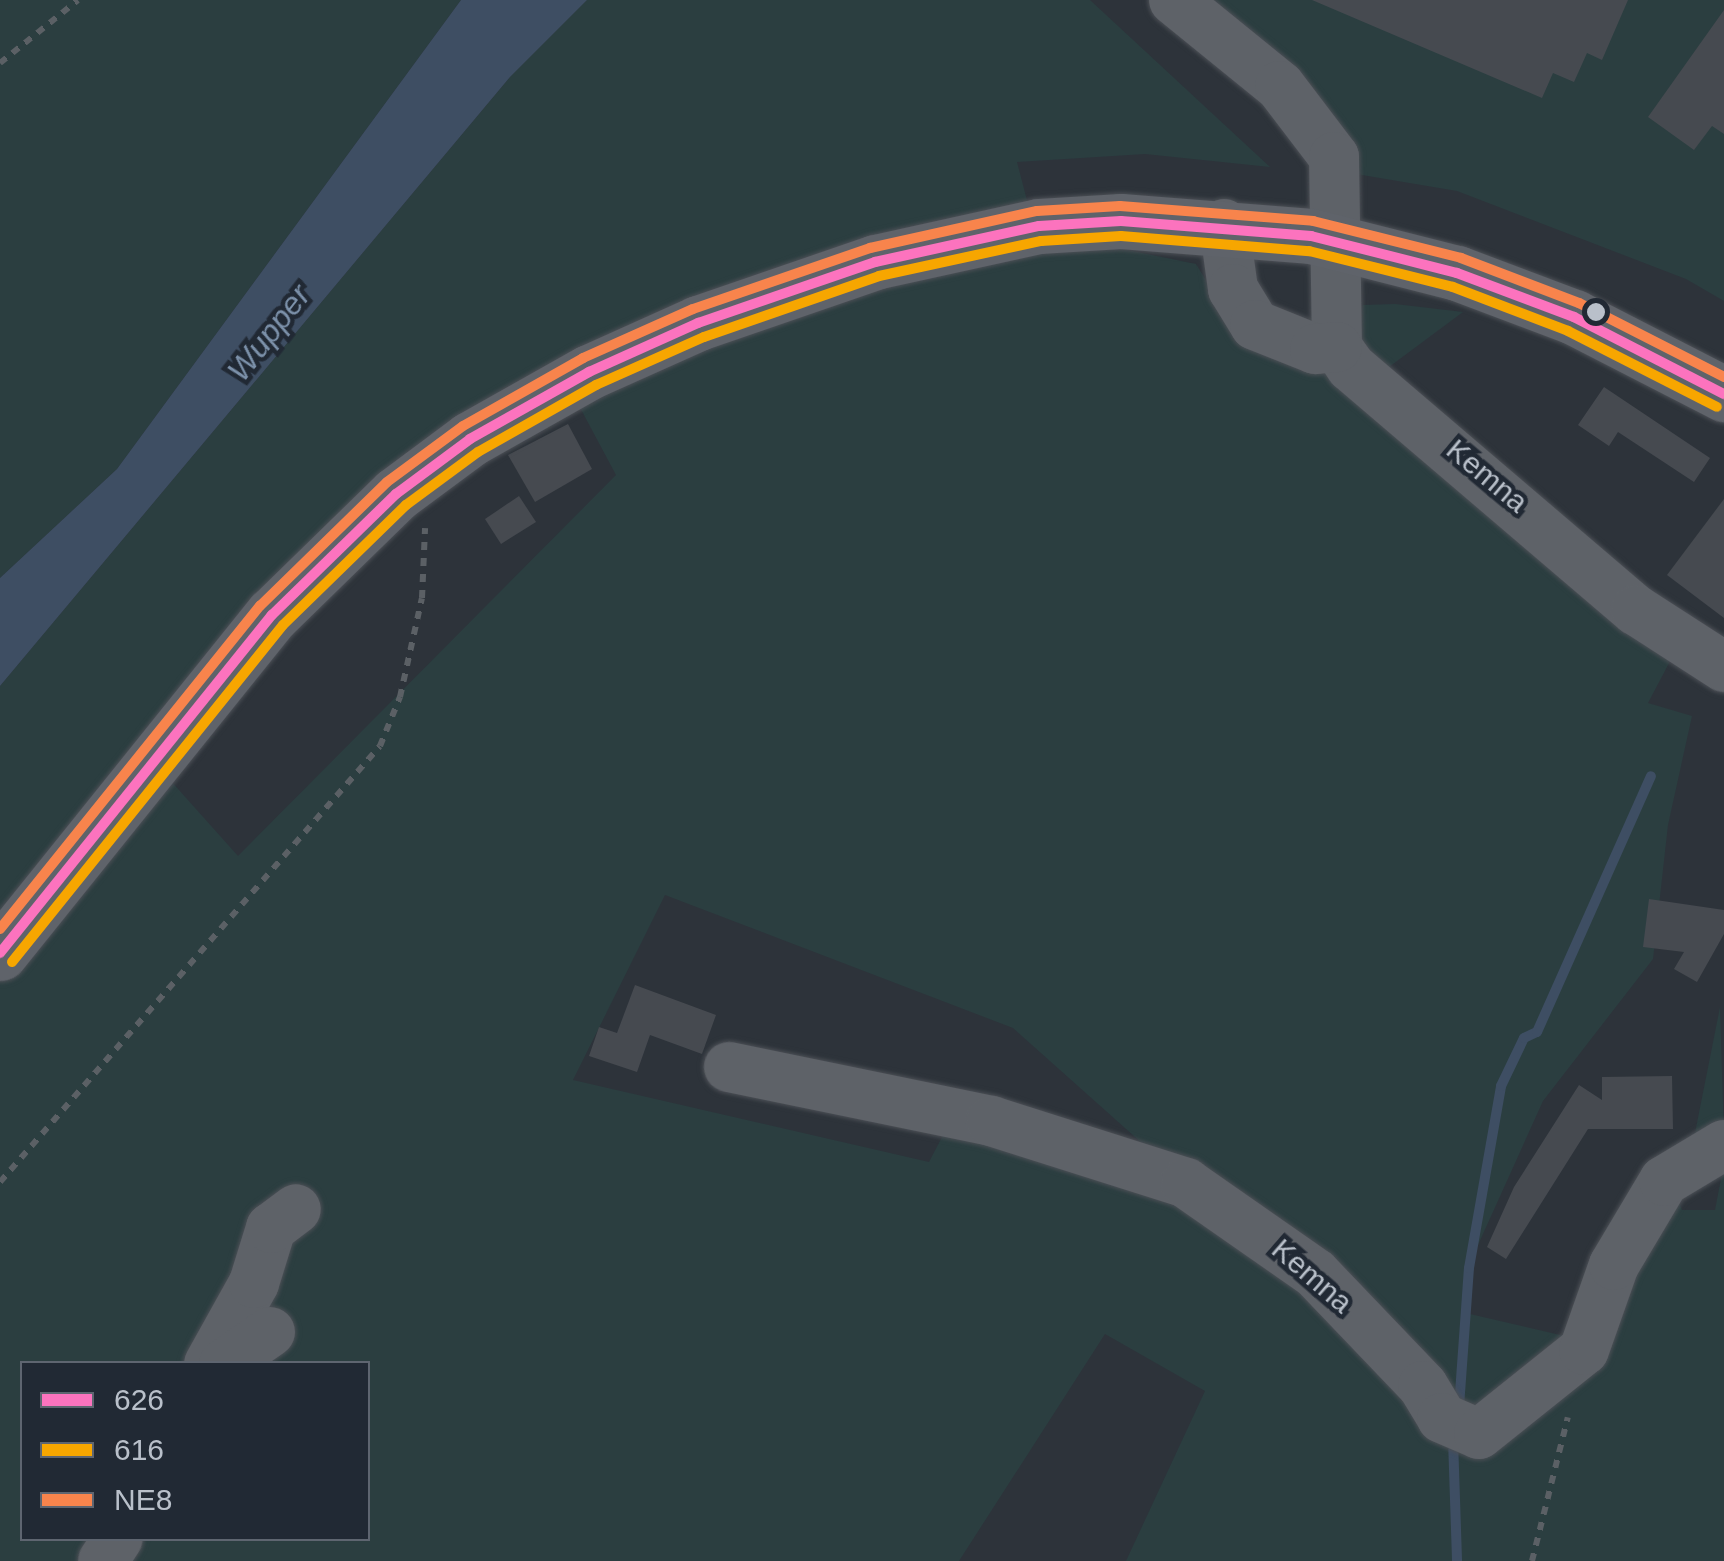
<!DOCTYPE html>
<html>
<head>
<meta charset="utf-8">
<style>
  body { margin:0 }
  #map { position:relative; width:1724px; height:1561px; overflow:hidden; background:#2d333a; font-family:Arial,sans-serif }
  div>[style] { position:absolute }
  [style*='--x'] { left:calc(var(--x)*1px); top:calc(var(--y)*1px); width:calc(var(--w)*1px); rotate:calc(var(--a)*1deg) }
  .green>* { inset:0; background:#2b3e40 }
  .water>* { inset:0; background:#3e4e63 }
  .stream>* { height:10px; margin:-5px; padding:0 5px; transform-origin:5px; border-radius:5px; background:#3e4e63 }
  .building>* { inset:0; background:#464a50 }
  .path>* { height:6px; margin-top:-3px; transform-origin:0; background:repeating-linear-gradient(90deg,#5b6065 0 8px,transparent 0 16px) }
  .roads { filter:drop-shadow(0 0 2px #4b4f55) drop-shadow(0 0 2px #4b4f55) }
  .minor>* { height:50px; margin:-25px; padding:0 25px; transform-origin:25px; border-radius:25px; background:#5e6268 }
  .major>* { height:55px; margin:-27.5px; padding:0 27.5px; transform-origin:27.5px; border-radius:27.5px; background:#5f636a }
  .bus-1>* { height:10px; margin:-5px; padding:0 5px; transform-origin:5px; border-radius:5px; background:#fc73be }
  .bus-2>* { height:10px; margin:-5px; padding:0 5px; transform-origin:5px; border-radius:5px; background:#f7a600 }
  .bus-3>* { height:10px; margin:-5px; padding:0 5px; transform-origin:5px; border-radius:5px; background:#f8844c }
  .dots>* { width:28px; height:28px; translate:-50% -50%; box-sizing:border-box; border:5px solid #212934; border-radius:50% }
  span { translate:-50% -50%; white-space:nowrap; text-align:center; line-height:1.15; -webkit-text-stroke:9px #212934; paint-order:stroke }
  .street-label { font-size:30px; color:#b9c0ca }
  .water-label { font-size:32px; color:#7c91aa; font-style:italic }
  .legend { position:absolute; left:20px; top:1361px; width:350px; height:180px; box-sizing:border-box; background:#212934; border:2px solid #5e6570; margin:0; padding:12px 18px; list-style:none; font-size:30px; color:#b9c0ca }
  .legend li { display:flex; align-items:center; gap:20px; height:50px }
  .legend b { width:50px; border:2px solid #5e6570 }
</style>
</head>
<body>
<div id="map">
  <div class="green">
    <i style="clip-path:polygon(0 0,461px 0,117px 469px,0 578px)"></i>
    <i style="clip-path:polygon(evenodd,587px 0,1090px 0,1270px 167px,1145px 154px,1017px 162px,1035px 231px,1196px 264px,1241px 338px,1261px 352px,1343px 369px,1617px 606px,1677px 648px,1648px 703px,1692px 716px,1668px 825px,1653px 959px,1543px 1101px,1469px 1265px,1470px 1314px,1577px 1339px,1489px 1421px,1446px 1409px,1397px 1350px,1389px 1366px,1416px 1406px,1455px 1436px,1495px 1439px,1595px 1348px,1659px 1206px,1675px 1189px,1682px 1210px,1715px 1210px,1724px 1163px,1724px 1561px,1126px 1561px,1205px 1391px,1105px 1334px,959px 1561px,0 1561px,0 686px,510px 77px,587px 0,577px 402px,616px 475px,238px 856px,162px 771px,379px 529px,577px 402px,587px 0,665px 895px,1013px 1028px,1181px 1178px,953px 1116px,929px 1162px,573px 1080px,665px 895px,587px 0,22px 1364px,368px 1364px,368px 1538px,22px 1538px,22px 1364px)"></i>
    <i style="clip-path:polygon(1198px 0,1724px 0,1724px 301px,1686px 279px,1457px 191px,1356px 174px)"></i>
    <i style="clip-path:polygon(1395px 304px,1463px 312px,1389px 367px,1368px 370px,1353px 315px,1363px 305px)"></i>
    <i style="clip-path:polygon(1720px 1007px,1724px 1137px,1692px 1148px)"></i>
  </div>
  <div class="water">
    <i style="clip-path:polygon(461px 0,587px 0,510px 77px,0 686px,0 578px,117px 469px)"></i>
  </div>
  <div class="stream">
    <i style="--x:1459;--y:1407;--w:139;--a:-85.9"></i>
    <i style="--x:1469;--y:1268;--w:185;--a:-80"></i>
    <i style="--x:1501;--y:1086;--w:53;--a:-64.4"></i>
    <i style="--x:1524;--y:1038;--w:14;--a:-25"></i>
    <i style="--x:1537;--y:1032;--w:280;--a:-66"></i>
    <i style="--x:1453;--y:1439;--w:122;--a:88.1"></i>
  </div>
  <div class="building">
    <i style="clip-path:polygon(1312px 0,1628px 0,1602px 60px,1587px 53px,1574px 82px,1553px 73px,1542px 98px)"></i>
    <i style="clip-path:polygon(1724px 10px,1724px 134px,1712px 126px,1694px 150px,1648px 117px)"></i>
    <i style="clip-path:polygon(1604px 387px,1710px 458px,1694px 482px,1618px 432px,1609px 446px,1578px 425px)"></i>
    <i style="clip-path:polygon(568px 424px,592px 469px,535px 502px,508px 455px)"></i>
    <i style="clip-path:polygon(519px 496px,536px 522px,501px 544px,485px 519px)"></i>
    <i style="clip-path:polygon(1724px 499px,1724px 618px,1667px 575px)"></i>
    <i style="clip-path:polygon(1649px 899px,1724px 910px,1724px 934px,1697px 982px,1674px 969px,1684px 952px,1643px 947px)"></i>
    <i style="clip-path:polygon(635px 985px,716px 1015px,702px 1054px,650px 1035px,637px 1072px,589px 1056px,599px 1027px,617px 1033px)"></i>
    <i style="clip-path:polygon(1672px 1076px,1673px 1129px,1588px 1129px,1506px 1259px,1487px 1247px,1514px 1187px,1579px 1085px,1602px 1100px,1602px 1077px)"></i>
  </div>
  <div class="path">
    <i style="--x:0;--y:63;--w:100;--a:-38.9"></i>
    <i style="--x:0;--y:1182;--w:578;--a:-48.93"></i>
    <i style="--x:380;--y:746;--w:53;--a:-67.8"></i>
    <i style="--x:400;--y:697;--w:101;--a:-77.5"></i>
    <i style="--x:422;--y:598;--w:70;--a:-87.5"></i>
    <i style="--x:1532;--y:1561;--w:148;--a:-76"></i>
  </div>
  <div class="roads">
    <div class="minor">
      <i style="--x:1174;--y:0;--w:136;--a:39.1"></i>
      <i style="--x:1280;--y:86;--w:89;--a:52.7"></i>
      <i style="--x:1334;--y:157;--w:190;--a:89.1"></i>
      <i style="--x:1337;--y:347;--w:24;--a:55"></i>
      <i style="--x:1351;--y:367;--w:375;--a:40.5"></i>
      <i style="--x:1636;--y:610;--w:105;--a:32.9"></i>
      <i style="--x:1224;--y:224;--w:66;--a:82.1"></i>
      <i style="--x:1233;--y:289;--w:42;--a:58.6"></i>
      <i style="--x:1255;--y:325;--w:65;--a:21.8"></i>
      <i style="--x:1315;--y:349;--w:22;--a:-5"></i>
      <i style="--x:729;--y:1067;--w:268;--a:11.6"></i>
      <i style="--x:991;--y:1121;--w:205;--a:17.6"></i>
      <i style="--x:1186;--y:1183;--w:157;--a:34.9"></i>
      <i style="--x:1315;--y:1273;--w:156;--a:46.3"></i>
      <i style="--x:1423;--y:1386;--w:37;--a:59"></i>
      <i style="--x:1442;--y:1418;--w:40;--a:23.4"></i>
      <i style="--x:1479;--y:1434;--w:134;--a:-38.7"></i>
      <i style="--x:1584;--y:1350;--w:90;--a:-70.6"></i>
      <i style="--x:1614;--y:1265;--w:98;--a:-59.2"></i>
      <i style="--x:1664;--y:1181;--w:70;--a:-31"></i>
      <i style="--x:209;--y:1364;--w:93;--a:-60.9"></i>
      <i style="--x:254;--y:1283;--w:58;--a:-72.8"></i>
      <i style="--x:271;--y:1228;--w:31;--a:-37"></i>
      <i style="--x:224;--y:1364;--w:56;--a:-34.8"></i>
      <i style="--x:103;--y:1561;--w:27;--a:-57"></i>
    </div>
    <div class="major">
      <i style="--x:0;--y:953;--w:434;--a:-51.2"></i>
      <i style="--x:272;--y:615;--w:173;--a:-44.3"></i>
      <i style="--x:396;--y:494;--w:92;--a:-36.6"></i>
      <i style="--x:470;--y:439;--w:137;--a:-29.4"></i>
      <i style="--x:589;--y:372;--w:120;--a:-24.2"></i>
      <i style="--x:698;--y:323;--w:187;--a:-19"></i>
      <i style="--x:875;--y:262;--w:168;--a:-12.4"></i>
      <i style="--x:1039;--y:226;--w:82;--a:-3.5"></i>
      <i style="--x:1121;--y:221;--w:191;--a:4.5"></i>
      <i style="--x:1311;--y:236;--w:151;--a:14.2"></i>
      <i style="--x:1457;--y:273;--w:125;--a:20.6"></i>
      <i style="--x:1574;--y:317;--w:169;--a:27.2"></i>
    </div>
  </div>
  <div class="bus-1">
    <i style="--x:0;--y:953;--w:434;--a:-51.2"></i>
    <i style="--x:272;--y:615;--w:173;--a:-44.3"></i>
    <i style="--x:396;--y:494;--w:92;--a:-36.6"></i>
    <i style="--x:470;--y:439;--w:137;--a:-29.4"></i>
    <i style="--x:589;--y:372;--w:120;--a:-24.2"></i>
    <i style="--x:698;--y:323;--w:187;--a:-19"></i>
    <i style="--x:875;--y:262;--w:168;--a:-12.4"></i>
    <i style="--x:1039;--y:226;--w:82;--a:-3.5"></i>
    <i style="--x:1121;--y:221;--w:191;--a:4.5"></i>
    <i style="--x:1311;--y:236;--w:151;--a:14.2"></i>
    <i style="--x:1457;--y:273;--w:125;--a:20.6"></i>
    <i style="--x:1574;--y:317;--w:169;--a:27.2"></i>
  </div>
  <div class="bus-2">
    <i style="--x:12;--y:962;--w:432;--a:-51.2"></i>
    <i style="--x:283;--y:625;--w:172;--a:-44.3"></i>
    <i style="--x:406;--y:505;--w:89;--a:-36.4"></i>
    <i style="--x:478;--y:452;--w:136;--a:-29.6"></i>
    <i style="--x:596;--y:385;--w:118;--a:-24"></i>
    <i style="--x:704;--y:337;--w:185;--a:-19.2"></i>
    <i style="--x:879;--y:276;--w:166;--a:-12.2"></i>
    <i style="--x:1041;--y:241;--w:80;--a:-3.6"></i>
    <i style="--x:1121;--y:236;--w:189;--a:4.6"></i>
    <i style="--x:1309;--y:251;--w:148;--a:14"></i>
    <i style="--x:1453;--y:287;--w:123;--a:20.9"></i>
    <i style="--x:1568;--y:331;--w:167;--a:27"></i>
  </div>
  <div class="bus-3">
    <i style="--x:0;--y:929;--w:415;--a:-51.2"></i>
    <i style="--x:260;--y:606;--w:177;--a:-44.3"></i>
    <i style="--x:387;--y:482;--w:94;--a:-36.4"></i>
    <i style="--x:463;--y:426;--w:138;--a:-29.5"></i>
    <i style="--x:583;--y:358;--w:120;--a:-24"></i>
    <i style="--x:693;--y:309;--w:187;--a:-19"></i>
    <i style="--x:870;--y:248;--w:171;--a:-12.5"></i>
    <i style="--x:1037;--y:211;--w:83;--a:-3.4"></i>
    <i style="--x:1120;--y:206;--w:194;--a:4.4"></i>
    <i style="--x:1313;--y:221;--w:153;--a:14"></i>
    <i style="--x:1461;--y:258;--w:126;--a:20.9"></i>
    <i style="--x:1579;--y:303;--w:163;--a:27"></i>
  </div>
  <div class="dots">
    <i style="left:1596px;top:312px;background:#b9c0ca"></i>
  </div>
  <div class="street-label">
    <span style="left:1487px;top:476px;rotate:40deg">Kemna</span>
    <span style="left:1312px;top:1276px;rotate:41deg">Kemna</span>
  </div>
  <div class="water-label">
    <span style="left:269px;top:333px;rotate:-52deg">Wupper</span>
  </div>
  <ul class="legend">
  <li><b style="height:12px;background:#fc73be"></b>626</li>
  <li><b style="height:12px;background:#f7a600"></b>616</li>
  <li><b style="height:12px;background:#f8844c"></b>NE8</li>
  </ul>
</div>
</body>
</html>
